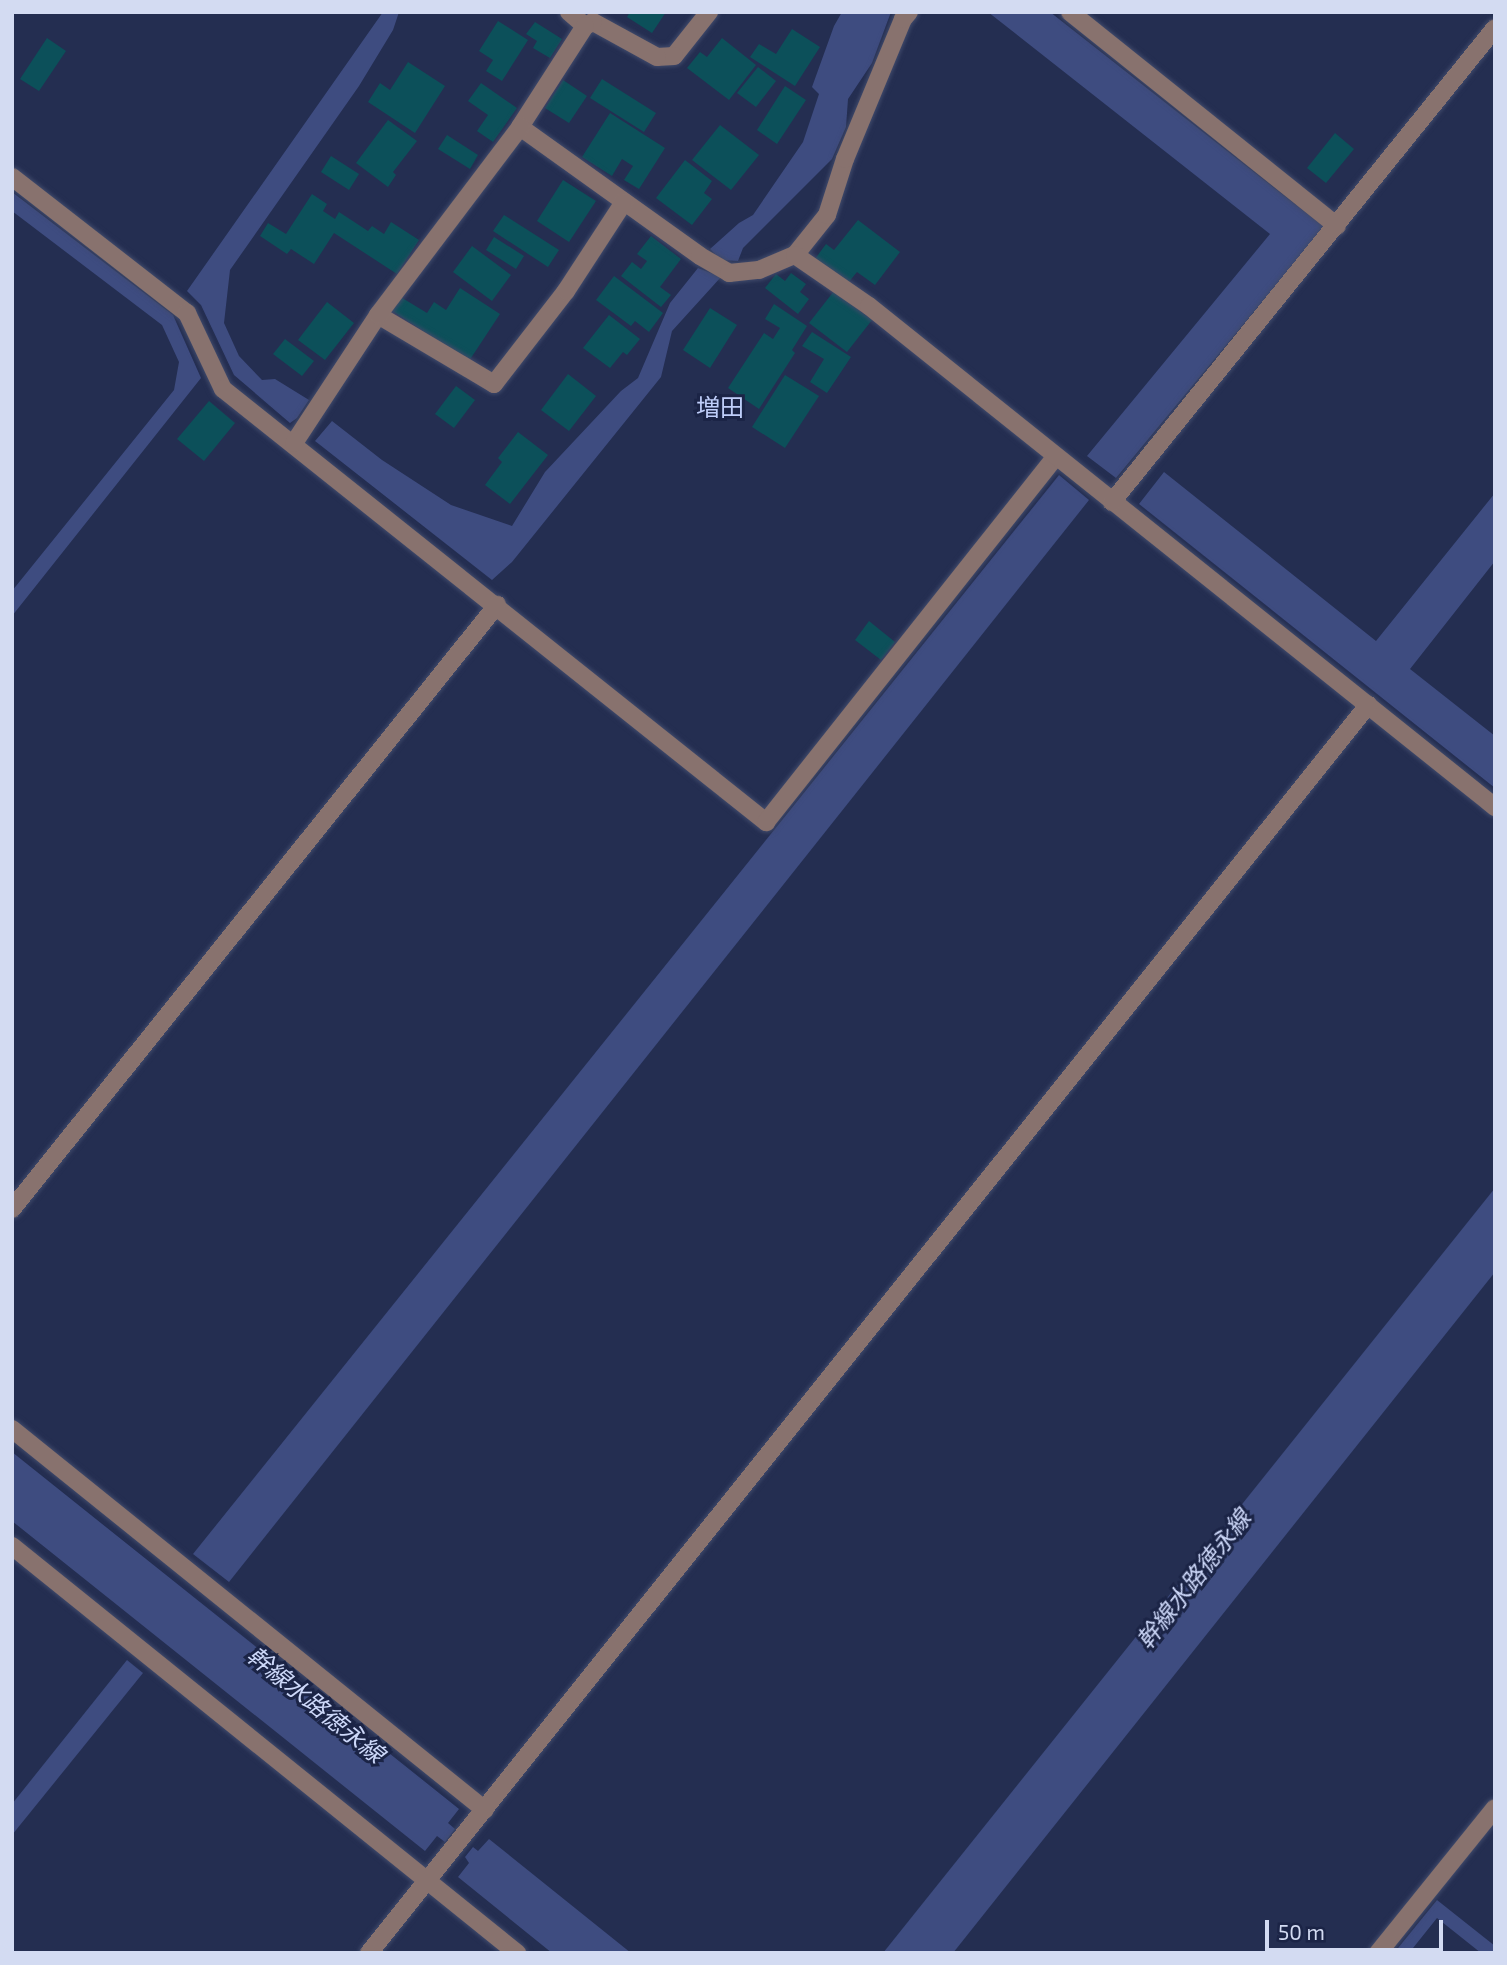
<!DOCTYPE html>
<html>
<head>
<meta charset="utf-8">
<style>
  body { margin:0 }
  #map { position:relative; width:1507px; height:1965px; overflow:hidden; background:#242e51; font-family:"Exo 2","Noto Sans JP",sans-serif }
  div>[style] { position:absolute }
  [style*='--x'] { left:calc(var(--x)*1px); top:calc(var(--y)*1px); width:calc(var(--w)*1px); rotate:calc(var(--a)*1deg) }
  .water>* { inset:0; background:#3e4c80 }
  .building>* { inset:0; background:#0c505a }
  .roads { filter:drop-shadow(0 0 2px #404a6b) drop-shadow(0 0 2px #404a6b) }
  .minor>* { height:18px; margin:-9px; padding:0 9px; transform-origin:9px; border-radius:9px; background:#88726e }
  span { translate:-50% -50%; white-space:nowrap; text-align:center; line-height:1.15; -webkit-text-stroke:6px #1b2446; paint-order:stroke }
  .neighbourhood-label { font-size:24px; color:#bfcefa }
  .water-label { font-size:24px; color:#cdd8f9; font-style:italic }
  .frame { position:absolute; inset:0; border:14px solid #d3dbf2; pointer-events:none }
  .scale { position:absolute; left:1265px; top:1920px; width:178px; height:32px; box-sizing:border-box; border:4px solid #d3dbf2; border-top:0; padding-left:9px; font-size:21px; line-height:24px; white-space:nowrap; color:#d3dbf2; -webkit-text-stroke:5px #1b2446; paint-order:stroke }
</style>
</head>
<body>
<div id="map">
  <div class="water">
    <i style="clip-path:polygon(383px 12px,399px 12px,393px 30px,359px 86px,230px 270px,224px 323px,239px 356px,262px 380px,275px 379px,309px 400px,297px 418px,290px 423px,234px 375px,201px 305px,187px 291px)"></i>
    <i style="clip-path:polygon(842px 12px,891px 12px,872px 63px,848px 99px,846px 127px,832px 159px,743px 248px,738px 261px,721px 260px,710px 249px,739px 223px,753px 215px,803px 142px,819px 94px,812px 87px,834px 26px)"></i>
    <i style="clip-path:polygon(988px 12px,1050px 12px,1324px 227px,1116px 478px,1087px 456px,1270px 234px)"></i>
    <i style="clip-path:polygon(12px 192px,173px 315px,201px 378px,12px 616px,12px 591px,174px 390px,179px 362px,162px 325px,12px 211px)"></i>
    <i style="clip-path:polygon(698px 268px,721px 277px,672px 331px,661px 377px,512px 562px,492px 580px,315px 441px,332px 421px,382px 460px,451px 505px,512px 526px,545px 472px,621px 391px,638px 378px,670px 303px)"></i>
    <i style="clip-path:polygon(1164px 472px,1376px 641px,1495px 493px,1495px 561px,1410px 669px,1495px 736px,1495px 788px,1139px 504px)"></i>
    <i style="clip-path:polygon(1059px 475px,1089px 500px,229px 1582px,193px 1554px)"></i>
    <i style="clip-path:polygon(1495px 1188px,1495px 1272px,953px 1953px,883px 1953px)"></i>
    <i style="clip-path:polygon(12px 1452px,459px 1809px,448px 1823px,455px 1829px,445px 1842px,437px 1836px,425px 1851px,12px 1521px)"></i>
    <i style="clip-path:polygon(127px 1660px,143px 1673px,12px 1835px,12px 1804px)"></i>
    <i style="clip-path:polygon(489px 1839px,631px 1953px,552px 1953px,458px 1877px,469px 1863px,465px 1857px,473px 1847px,478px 1851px)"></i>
    <i style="clip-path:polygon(1437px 1900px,1495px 1946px,1495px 1953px,1481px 1953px,1437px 1918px,1409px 1953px,1394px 1953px)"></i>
  </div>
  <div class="building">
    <i style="clip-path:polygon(630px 12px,666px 12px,652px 33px,627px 17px)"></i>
    <i style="clip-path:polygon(498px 21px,528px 40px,502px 81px,486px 71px,493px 60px,479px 51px)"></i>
    <i style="clip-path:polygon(535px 22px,562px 39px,550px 58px,533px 48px,537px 41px,526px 34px)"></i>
    <i style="clip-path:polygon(792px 29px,820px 47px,795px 86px,750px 57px,759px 44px,776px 54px)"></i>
    <i style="clip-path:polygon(47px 38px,66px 51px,39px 91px,20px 79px)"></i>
    <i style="clip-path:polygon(722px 38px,756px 65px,729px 100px,687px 68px,700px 52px,707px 57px)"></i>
    <i style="clip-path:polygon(408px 62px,445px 86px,415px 133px,368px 102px,380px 83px,390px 90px)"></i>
    <i style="clip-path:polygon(758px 67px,776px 81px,756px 107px,737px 93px)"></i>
    <i style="clip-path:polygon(602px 79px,656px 113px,644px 132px,590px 98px)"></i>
    <i style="clip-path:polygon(563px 80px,587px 96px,569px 123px,545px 108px)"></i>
    <i style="clip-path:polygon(481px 83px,517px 108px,493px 142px,477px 131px,488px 115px,468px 101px)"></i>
    <i style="clip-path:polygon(785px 86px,806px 100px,777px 144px,757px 130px)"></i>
    <i style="clip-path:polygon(610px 113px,665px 148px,639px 189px,624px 180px,633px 166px,622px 159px,612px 176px,582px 157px)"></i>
    <i style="clip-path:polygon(388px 120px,417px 141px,393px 172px,396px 175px,388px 187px,356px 163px)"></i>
    <i style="clip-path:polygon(720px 125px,759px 155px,731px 190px,692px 160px)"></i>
    <i style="clip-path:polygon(1335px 133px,1354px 149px,1326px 183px,1307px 168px)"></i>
    <i style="clip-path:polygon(447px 135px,478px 155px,470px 169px,438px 149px)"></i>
    <i style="clip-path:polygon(331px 156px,359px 174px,349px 190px,321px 172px)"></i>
    <i style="clip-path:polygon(685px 160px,712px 181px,704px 193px,712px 199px,692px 225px,656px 198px)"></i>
    <i style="clip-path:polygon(563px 180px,596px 201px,569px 242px,537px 221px)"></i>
    <i style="clip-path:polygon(312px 194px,327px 204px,323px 211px,335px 219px,339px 212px,368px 231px,372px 226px,384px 234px,391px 222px,419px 240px,397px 274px,334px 233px,314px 264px,291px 249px,287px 254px,260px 236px,268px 223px,286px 234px)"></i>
    <i style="clip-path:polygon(504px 215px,559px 250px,548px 267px,493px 231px)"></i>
    <i style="clip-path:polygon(858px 220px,900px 252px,875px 285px,857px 272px,848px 283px,815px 259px,826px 244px,834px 250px)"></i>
    <i style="clip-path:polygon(651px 236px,681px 259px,660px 287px,671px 295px,661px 307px,621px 276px,632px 262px,641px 269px,647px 261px,637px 254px)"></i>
    <i style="clip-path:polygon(494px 237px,524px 256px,516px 269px,486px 250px)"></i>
    <i style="clip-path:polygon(472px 246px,511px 275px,492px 301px,453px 272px)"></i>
    <i style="clip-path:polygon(791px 273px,806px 284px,800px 292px,809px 299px,798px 314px,765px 288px,776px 274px,785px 281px)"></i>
    <i style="clip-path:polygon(614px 276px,663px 313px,649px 332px,635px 321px,631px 326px,596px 300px)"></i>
    <i style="clip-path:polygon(460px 288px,500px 314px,469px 361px,391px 310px,399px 296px,427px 313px,434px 302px,446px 310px)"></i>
    <i style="clip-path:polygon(834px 291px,872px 320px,847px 352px,809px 323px)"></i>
    <i style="clip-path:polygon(327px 302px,354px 323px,325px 360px,298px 340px)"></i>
    <i style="clip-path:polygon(774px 304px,807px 326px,792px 350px,795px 353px,759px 409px,728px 388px,764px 333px,773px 339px,780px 328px,765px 319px)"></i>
    <i style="clip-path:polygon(710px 308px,737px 325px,710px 368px,683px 350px)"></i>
    <i style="clip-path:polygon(609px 315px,640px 339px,627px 355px,623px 352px,610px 368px,583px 348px)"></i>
    <i style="clip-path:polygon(812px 332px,851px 357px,827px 393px,810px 382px,824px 359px,802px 346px)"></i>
    <i style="clip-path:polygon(285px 339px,314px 361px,302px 376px,273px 354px)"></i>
    <i style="clip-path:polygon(568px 374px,596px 396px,569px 431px,541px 410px)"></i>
    <i style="clip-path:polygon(785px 375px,819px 396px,785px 448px,752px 427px)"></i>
    <i style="clip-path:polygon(456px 386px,475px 400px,454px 428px,435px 414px)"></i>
    <i style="clip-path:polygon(209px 401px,235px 423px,204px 461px,177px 439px)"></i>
    <i style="clip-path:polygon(518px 432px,548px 455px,510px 504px,485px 485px,502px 462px,498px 458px)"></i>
    <i style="clip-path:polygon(869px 621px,895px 642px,881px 660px,855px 640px)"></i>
  </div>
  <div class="roads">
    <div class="minor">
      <i style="--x:569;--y:12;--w:21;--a:41"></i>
      <i style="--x:709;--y:12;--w:56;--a:128.5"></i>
      <i style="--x:674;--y:56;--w:17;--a:177"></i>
      <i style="--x:657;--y:57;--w:73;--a:-151.3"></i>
      <i style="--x:593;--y:22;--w:9;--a:153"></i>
      <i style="--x:585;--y:26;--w:120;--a:122.8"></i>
      <i style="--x:520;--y:127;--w:221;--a:35.6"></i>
      <i style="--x:700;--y:256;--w:34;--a:30"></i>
      <i style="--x:729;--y:273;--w:30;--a:-6"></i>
      <i style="--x:759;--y:270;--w:39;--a:-23"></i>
      <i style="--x:795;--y:255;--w:51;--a:-51.3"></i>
      <i style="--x:827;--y:215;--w:59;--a:-72.2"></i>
      <i style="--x:845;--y:159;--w:152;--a:-67.5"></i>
      <i style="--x:903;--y:19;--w:9;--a:-49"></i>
      <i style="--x:1070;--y:12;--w:342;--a:38.7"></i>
      <i style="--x:12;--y:177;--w:222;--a:37.9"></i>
      <i style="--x:187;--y:313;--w:84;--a:64.7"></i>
      <i style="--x:223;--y:389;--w:695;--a:38.57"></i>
      <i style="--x:766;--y:822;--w:466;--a:-51.6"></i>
      <i style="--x:795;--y:255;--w:90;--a:34.6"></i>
      <i style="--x:869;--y:306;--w:802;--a:38.67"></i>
      <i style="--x:378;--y:315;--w:135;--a:30.7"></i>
      <i style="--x:494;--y:384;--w:118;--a:-52.3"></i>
      <i style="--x:566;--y:291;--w:106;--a:-56.9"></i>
      <i style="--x:294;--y:443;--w:153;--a:-56.7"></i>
      <i style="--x:378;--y:315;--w:236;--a:-52.9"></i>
      <i style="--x:1112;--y:502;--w:609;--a:-51.06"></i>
      <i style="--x:12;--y:1209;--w:775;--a:-51.24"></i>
      <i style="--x:12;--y:1429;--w:607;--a:38.85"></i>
      <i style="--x:12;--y:1546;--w:649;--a:38.87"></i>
      <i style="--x:369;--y:1953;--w:1599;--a:-51.32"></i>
      <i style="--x:1378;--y:1953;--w:186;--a:-51.1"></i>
    </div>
  </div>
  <div class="neighbourhood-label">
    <span style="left:720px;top:407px">増田</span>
  </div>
  <div class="water-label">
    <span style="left:1193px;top:1579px;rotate:-52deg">幹線水路徳永線</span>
    <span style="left:316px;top:1704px;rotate:39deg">幹線水路徳永線</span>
  </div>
  <div class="frame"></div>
  <div class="scale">50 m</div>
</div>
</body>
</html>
